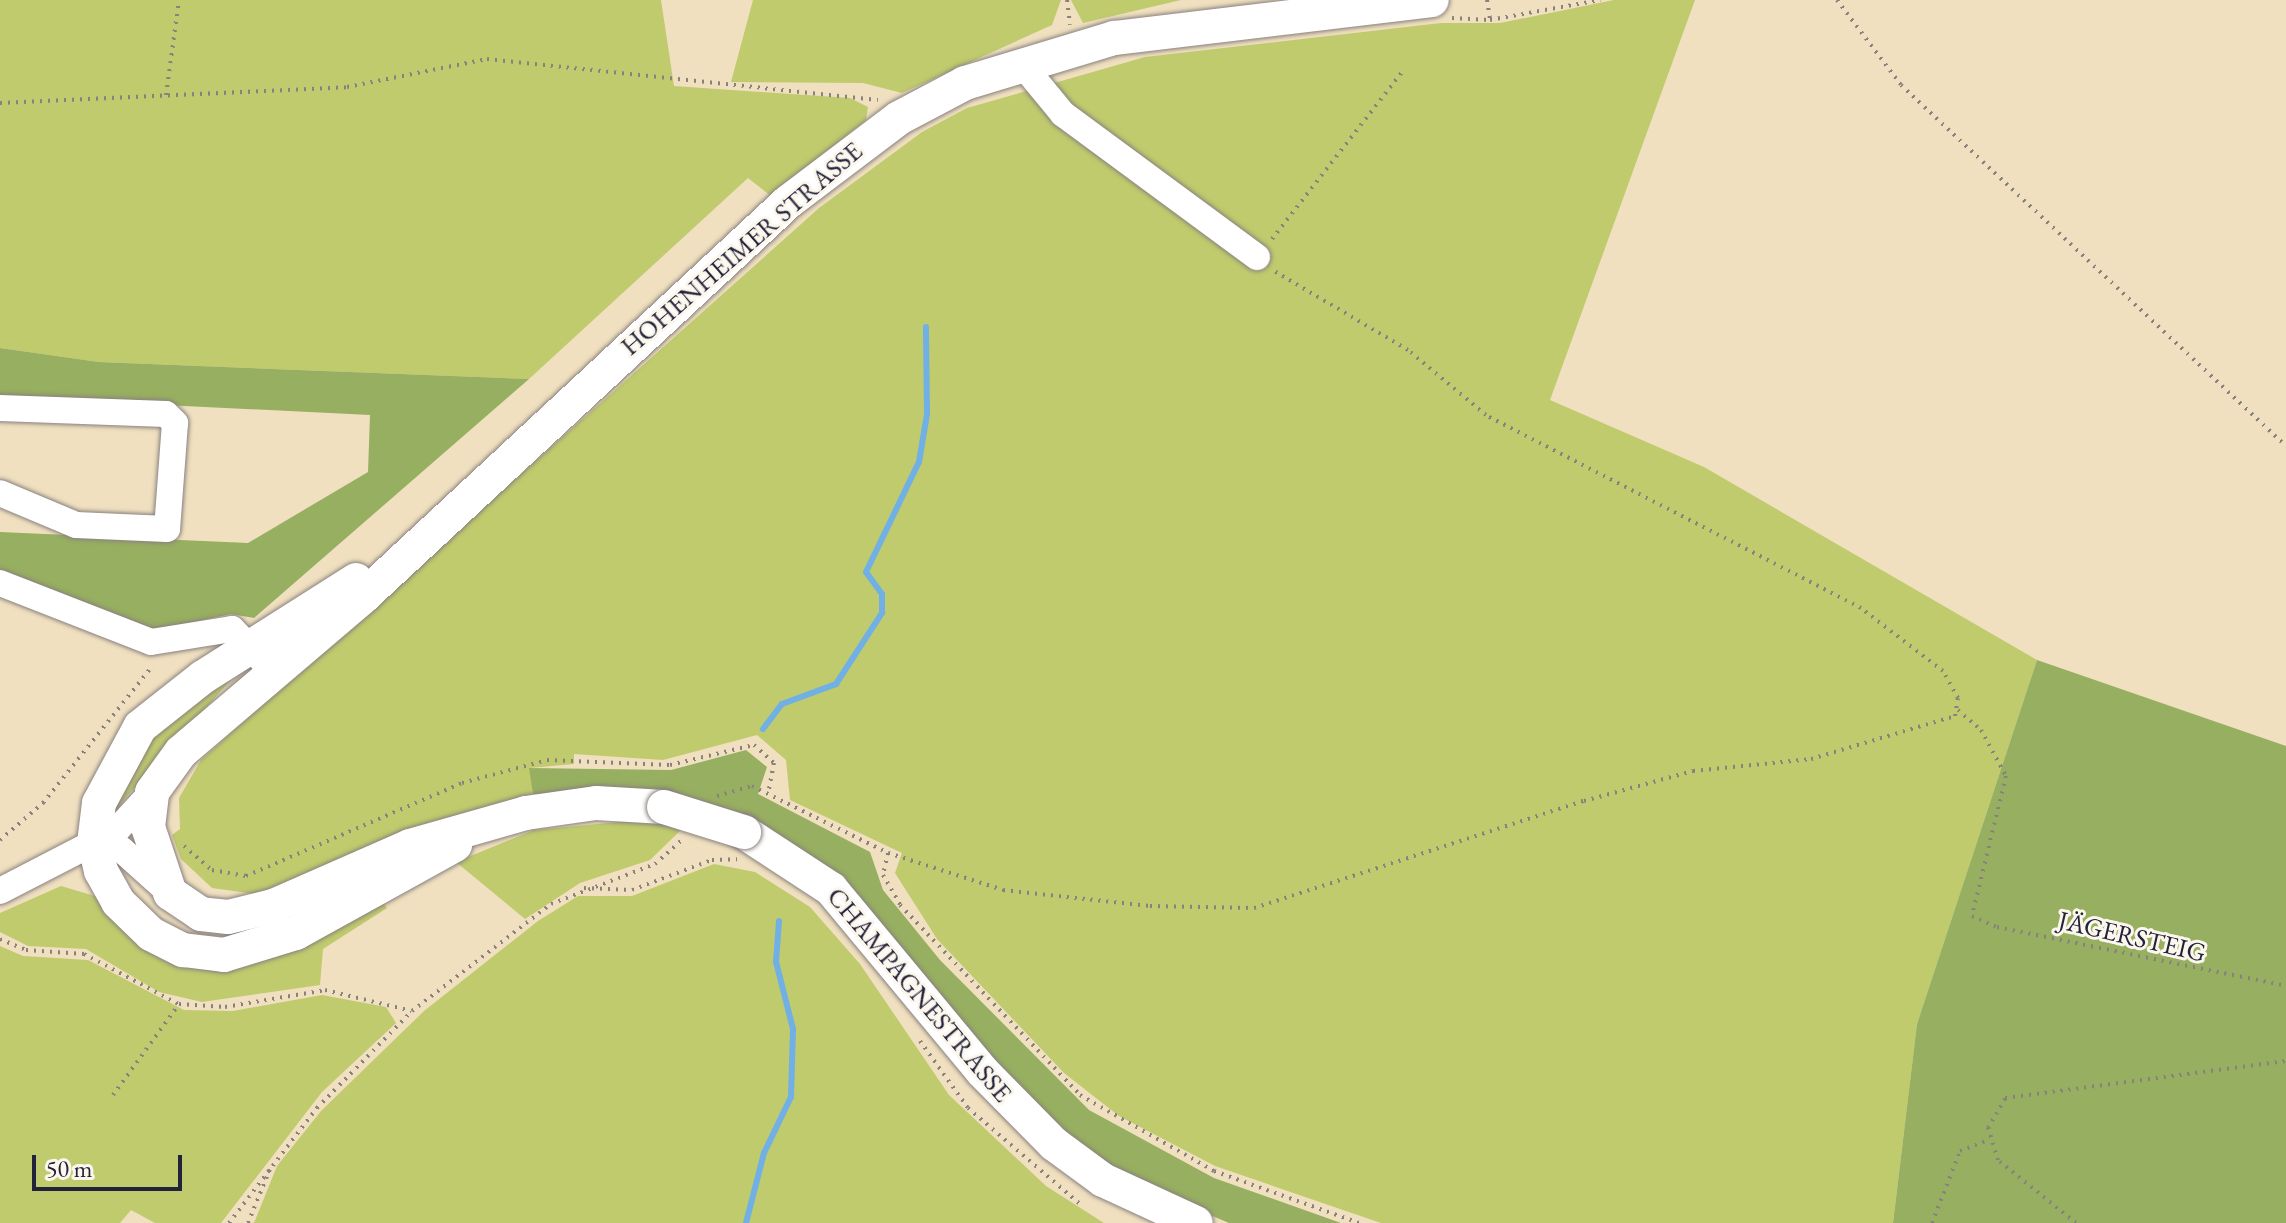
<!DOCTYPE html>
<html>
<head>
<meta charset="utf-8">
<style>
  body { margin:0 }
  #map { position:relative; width:2286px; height:1223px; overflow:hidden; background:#f0e0c0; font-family:"EB Garamond",serif }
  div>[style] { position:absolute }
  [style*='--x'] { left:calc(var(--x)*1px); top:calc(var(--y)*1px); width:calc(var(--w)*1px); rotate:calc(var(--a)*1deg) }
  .green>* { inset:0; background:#bfcb6d }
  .forest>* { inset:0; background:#97af60 }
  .stream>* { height:6px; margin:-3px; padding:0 3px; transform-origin:3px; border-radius:3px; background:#71b0e4 }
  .path>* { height:4px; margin-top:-2px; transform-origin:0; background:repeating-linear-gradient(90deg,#89817e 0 2px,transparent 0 8px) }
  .roads { filter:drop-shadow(0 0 2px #89817e) drop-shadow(0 0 2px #89817e) }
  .minor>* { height:26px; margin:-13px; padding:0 13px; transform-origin:13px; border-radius:13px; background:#fff }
  .major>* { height:34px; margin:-17px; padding:0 17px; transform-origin:17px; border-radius:17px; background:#fff }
  .bridges { filter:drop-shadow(0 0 2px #89817e) drop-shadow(0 0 2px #89817e) }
  .major-bridge>* { height:34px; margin:-17px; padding:0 17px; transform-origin:17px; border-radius:17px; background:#fff }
  span { translate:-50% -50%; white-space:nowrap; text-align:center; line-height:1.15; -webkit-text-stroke:6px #fbf7ec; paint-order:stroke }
  .street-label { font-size:26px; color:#22223b }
  .scale { position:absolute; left:32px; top:1155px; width:150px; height:36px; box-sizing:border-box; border:4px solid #22223b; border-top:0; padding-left:10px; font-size:24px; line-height:28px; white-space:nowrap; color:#22223b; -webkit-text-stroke:6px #fbf7ec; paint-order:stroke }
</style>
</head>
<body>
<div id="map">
  <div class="green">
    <i style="clip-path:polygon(0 0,661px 0,674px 86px,850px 98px,868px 107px,866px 120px,771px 196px,748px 178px,529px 379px,99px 362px,0 348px)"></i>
    <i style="clip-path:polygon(753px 0,1061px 0,1052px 25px,902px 93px,863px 83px,731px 82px)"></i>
    <i style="clip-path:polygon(1071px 0,1181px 0,1083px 23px)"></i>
    <i style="clip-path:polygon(1614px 0,1695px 0,1550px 400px,1704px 467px,2037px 660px,1917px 1024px,1893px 1223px,1381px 1223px,1215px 1166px,1119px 1116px,1064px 1073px,937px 939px,895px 873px,902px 853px,790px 800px,786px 760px,757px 735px,663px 760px,574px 754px,574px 764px,530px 768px,533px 794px,255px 894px,212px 888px,181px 859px,172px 835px,180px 829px,179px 798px,201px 760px,819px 208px,922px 132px,967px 108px,1145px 57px,1441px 23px,1500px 23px)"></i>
    <i style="clip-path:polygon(245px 664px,111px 814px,152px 723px)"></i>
    <i style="clip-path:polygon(641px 820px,683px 828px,650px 860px,580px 883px,525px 919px,456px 862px,534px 830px)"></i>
    <i style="clip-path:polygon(714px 864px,755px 872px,810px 907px,860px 964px,949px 1095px,1046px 1186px,1104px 1223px,254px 1223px,277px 1166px,321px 1111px,424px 1011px,538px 921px,578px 896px,632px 896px)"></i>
    <i style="clip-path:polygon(61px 886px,98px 897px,168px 958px,382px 901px,387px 908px,323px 949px,320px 985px,202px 1002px,159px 992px,86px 949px,28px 946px,0 932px,0 913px)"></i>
    <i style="clip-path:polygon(0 946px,23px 956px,88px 960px,184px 1010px,233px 1011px,322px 995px,386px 1007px,396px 1023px,322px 1092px,221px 1223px,155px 1223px,131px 1210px,120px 1223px,0 1223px)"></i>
  </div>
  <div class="forest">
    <i style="clip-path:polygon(0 348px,99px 362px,529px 379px,254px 618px,231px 614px,152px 631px,0 574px,0 532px,248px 543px,368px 472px,370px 415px,0 397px)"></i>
    <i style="clip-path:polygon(2037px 660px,2286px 746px,2286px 1223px,1893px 1223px,1917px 1024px)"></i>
    <i style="clip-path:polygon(746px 750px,767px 767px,758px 794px,870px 852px,883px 890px,940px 960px,1089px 1110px,1214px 1178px,1341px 1223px,1229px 1223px,1125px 1179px,1049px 1124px,825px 871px,752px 818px,675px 793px,533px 794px,529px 768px,671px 770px)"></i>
  </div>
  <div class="stream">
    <i style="--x:763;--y:729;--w:31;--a:-53"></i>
    <i style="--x:782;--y:704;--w:58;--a:-20.3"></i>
    <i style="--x:836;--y:684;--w:85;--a:-57.1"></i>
    <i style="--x:882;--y:613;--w:19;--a:-90"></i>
    <i style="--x:882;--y:594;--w:27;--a:-126"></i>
    <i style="--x:866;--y:572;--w:122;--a:-64.3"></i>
    <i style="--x:919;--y:462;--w:49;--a:-80.5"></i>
    <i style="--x:927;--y:414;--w:87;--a:-90.7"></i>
    <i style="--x:746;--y:1223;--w:72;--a:-75.6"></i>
    <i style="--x:764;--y:1153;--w:62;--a:-64.3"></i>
    <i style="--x:791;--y:1097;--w:68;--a:-88.3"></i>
    <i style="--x:793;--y:1029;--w:69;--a:-104.2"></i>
    <i style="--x:776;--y:962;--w:41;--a:-85.8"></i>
  </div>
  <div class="path">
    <i style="--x:1067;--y:0;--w:25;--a:83"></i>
    <i style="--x:1487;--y:0;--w:20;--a:81"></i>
    <i style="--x:1837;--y:0;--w:106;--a:53"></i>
    <i style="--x:1901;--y:85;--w:528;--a:43.16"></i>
    <i style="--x:1452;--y:18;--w:38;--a:3"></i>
    <i style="--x:1490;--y:20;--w:112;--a:-10.3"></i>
    <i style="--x:166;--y:95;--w:96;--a:-82.2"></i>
    <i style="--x:0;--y:103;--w:347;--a:-2.6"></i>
    <i style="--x:347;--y:87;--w:143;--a:-11.3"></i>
    <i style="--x:487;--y:59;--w:393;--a:6"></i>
    <i style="--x:1272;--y:239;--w:213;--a:-52.1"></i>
    <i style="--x:1958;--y:710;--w:30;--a:41"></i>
    <i style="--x:1981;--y:730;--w:52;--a:61.5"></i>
    <i style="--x:2006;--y:776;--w:144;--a:103.7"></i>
    <i style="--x:1972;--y:916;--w:27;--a:24"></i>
    <i style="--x:1997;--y:927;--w:295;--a:11.5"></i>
    <i style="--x:717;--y:796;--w:36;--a:-16"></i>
    <i style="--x:752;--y:786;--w:152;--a:26.2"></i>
    <i style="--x:888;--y:853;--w:121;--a:17.8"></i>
    <i style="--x:1003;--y:890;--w:148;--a:6.2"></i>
    <i style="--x:1150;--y:906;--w:104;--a:1.1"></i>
    <i style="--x:1254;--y:908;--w:347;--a:-18"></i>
    <i style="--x:1584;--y:801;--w:113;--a:-15.4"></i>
    <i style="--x:1693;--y:771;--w:119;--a:-5.8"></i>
    <i style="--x:1811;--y:759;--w:150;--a:-16.6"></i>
    <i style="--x:1955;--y:716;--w:18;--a:-81"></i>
    <i style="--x:1958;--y:698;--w:31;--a:-119"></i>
    <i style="--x:1943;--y:671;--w:103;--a:-142.5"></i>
    <i style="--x:1861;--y:608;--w:422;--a:-152.8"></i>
    <i style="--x:1486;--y:415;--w:102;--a:-140.2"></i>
    <i style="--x:1408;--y:350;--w:156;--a:-149.5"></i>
    <i style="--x:0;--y:840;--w:57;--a:-40.7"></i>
    <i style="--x:43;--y:803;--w:176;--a:-51.4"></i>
    <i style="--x:184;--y:846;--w:37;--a:41"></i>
    <i style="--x:212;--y:870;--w:35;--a:10"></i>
    <i style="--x:246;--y:876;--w:235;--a:-23.3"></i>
    <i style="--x:462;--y:783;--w:88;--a:-15.1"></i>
    <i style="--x:547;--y:760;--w:123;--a:2.3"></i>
    <i style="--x:670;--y:765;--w:86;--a:-13.4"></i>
    <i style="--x:754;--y:745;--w:27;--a:42"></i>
    <i style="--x:774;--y:763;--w:31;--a:101"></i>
    <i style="--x:888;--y:853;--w:23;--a:103"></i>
    <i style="--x:883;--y:875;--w:34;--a:60"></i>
    <i style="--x:900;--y:905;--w:262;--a:46.5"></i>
    <i style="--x:1080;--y:1095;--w:154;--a:29.6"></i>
    <i style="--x:1214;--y:1171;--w:154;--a:19.7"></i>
    <i style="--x:584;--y:888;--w:48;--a:2.4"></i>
    <i style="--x:632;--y:890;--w:85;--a:-20.6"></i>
    <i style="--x:712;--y:860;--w:25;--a:-2"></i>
    <i style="--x:0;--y:939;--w:28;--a:23"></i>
    <i style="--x:26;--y:950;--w:58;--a:3.9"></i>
    <i style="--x:84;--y:954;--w:107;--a:27.8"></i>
    <i style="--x:179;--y:1004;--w:46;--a:3.7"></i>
    <i style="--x:225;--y:1007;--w:101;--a:-9.6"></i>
    <i style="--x:325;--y:990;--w:89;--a:13.6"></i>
    <i style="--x:412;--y:1011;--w:175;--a:-37.6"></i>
    <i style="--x:551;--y:904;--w:111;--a:-21"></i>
    <i style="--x:655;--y:864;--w:36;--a:-42"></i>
    <i style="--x:920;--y:1041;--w:82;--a:54.4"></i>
    <i style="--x:968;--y:1108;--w:149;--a:40.6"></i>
    <i style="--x:113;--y:1095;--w:112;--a:-54"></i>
    <i style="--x:229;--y:1223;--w:145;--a:-52.6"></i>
    <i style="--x:317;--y:1108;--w:136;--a:-45.6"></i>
    <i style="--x:248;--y:1223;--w:58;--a:-67.8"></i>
    <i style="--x:1932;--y:1223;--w:77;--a:-68.7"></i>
    <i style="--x:1960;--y:1151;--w:30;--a:-21"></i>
    <i style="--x:2076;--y:1223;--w:100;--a:-141.1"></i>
    <i style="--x:1998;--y:1160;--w:34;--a:-107"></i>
    <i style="--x:1988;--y:1128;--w:34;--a:-60"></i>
    <i style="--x:2005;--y:1098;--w:283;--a:-7.5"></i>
  </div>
  <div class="roads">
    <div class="minor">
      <i style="--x:1021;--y:63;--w:66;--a:50.5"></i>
      <i style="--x:1063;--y:114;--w:241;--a:36.4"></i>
      <i style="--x:0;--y:408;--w:166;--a:2.1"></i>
      <i style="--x:166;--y:414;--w:13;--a:45"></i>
      <i style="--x:175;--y:423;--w:106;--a:94.3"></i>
      <i style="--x:167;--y:529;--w:91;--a:-177.5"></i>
      <i style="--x:76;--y:525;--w:82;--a:-157.2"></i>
      <i style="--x:0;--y:583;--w:162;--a:21.3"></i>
      <i style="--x:151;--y:642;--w:82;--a:-9.1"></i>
      <i style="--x:232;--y:629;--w:45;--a:45.9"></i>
      <i style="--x:94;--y:841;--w:29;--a:18"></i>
      <i style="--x:122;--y:850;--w:64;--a:41.9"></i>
      <i style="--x:0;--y:891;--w:131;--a:-27.3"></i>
      <i style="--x:116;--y:831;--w:53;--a:-47.3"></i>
    </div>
    <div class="major">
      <i style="--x:356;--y:580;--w:181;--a:147.6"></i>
      <i style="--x:203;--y:677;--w:80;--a:141.6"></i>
      <i style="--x:140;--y:727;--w:86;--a:118.3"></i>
      <i style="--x:99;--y:803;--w:38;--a:97"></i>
      <i style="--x:94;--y:841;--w:31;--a:77"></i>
      <i style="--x:101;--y:871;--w:35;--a:61"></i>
      <i style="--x:118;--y:902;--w:46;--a:44.1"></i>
      <i style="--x:151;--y:934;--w:36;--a:27"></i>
      <i style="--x:183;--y:950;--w:41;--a:7"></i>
      <i style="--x:224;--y:955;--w:75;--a:-17"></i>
      <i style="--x:296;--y:933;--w:182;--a:-29"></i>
      <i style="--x:664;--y:807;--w:68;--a:-176.6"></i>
      <i style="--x:596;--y:803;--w:71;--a:171.9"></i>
      <i style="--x:526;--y:813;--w:121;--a:164.1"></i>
      <i style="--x:410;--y:846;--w:150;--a:156.3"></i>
      <i style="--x:273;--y:906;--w:46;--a:166.3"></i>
      <i style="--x:228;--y:917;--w:27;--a:-174"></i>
      <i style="--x:201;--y:914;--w:37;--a:-146"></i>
      <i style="--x:170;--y:893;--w:70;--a:-108.4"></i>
      <i style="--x:148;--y:827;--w:35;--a:-83"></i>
      <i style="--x:152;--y:792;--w:49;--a:-54.1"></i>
      <i style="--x:181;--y:752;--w:239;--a:-40.4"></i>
      <i style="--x:363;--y:597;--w:580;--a:-42.9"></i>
      <i style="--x:788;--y:202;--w:139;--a:-37.1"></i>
      <i style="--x:899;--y:118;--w:75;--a:-27.9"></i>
      <i style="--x:965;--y:83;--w:156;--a:-16.8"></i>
      <i style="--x:1114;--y:38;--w:320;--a:-6.8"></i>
      <i style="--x:744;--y:832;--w:104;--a:33.2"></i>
      <i style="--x:831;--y:889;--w:236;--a:50.3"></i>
      <i style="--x:982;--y:1071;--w:103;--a:45.4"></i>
      <i style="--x:1054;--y:1144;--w:61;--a:36.3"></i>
      <i style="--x:1103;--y:1180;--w:102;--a:24.8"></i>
    </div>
  </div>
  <div class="bridges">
    <div class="major-bridge">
      <i style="--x:664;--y:807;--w:84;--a:17.4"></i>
    </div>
  </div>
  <div class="street-label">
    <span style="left:742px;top:249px;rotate:-41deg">HOHENHEIMER STRASSE</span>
    <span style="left:2132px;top:937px;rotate:13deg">JÄGERSTEIG</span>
    <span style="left:919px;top:995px;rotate:50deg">CHAMPAGNESTRASSE</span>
  </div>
  <div class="scale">50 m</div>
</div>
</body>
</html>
